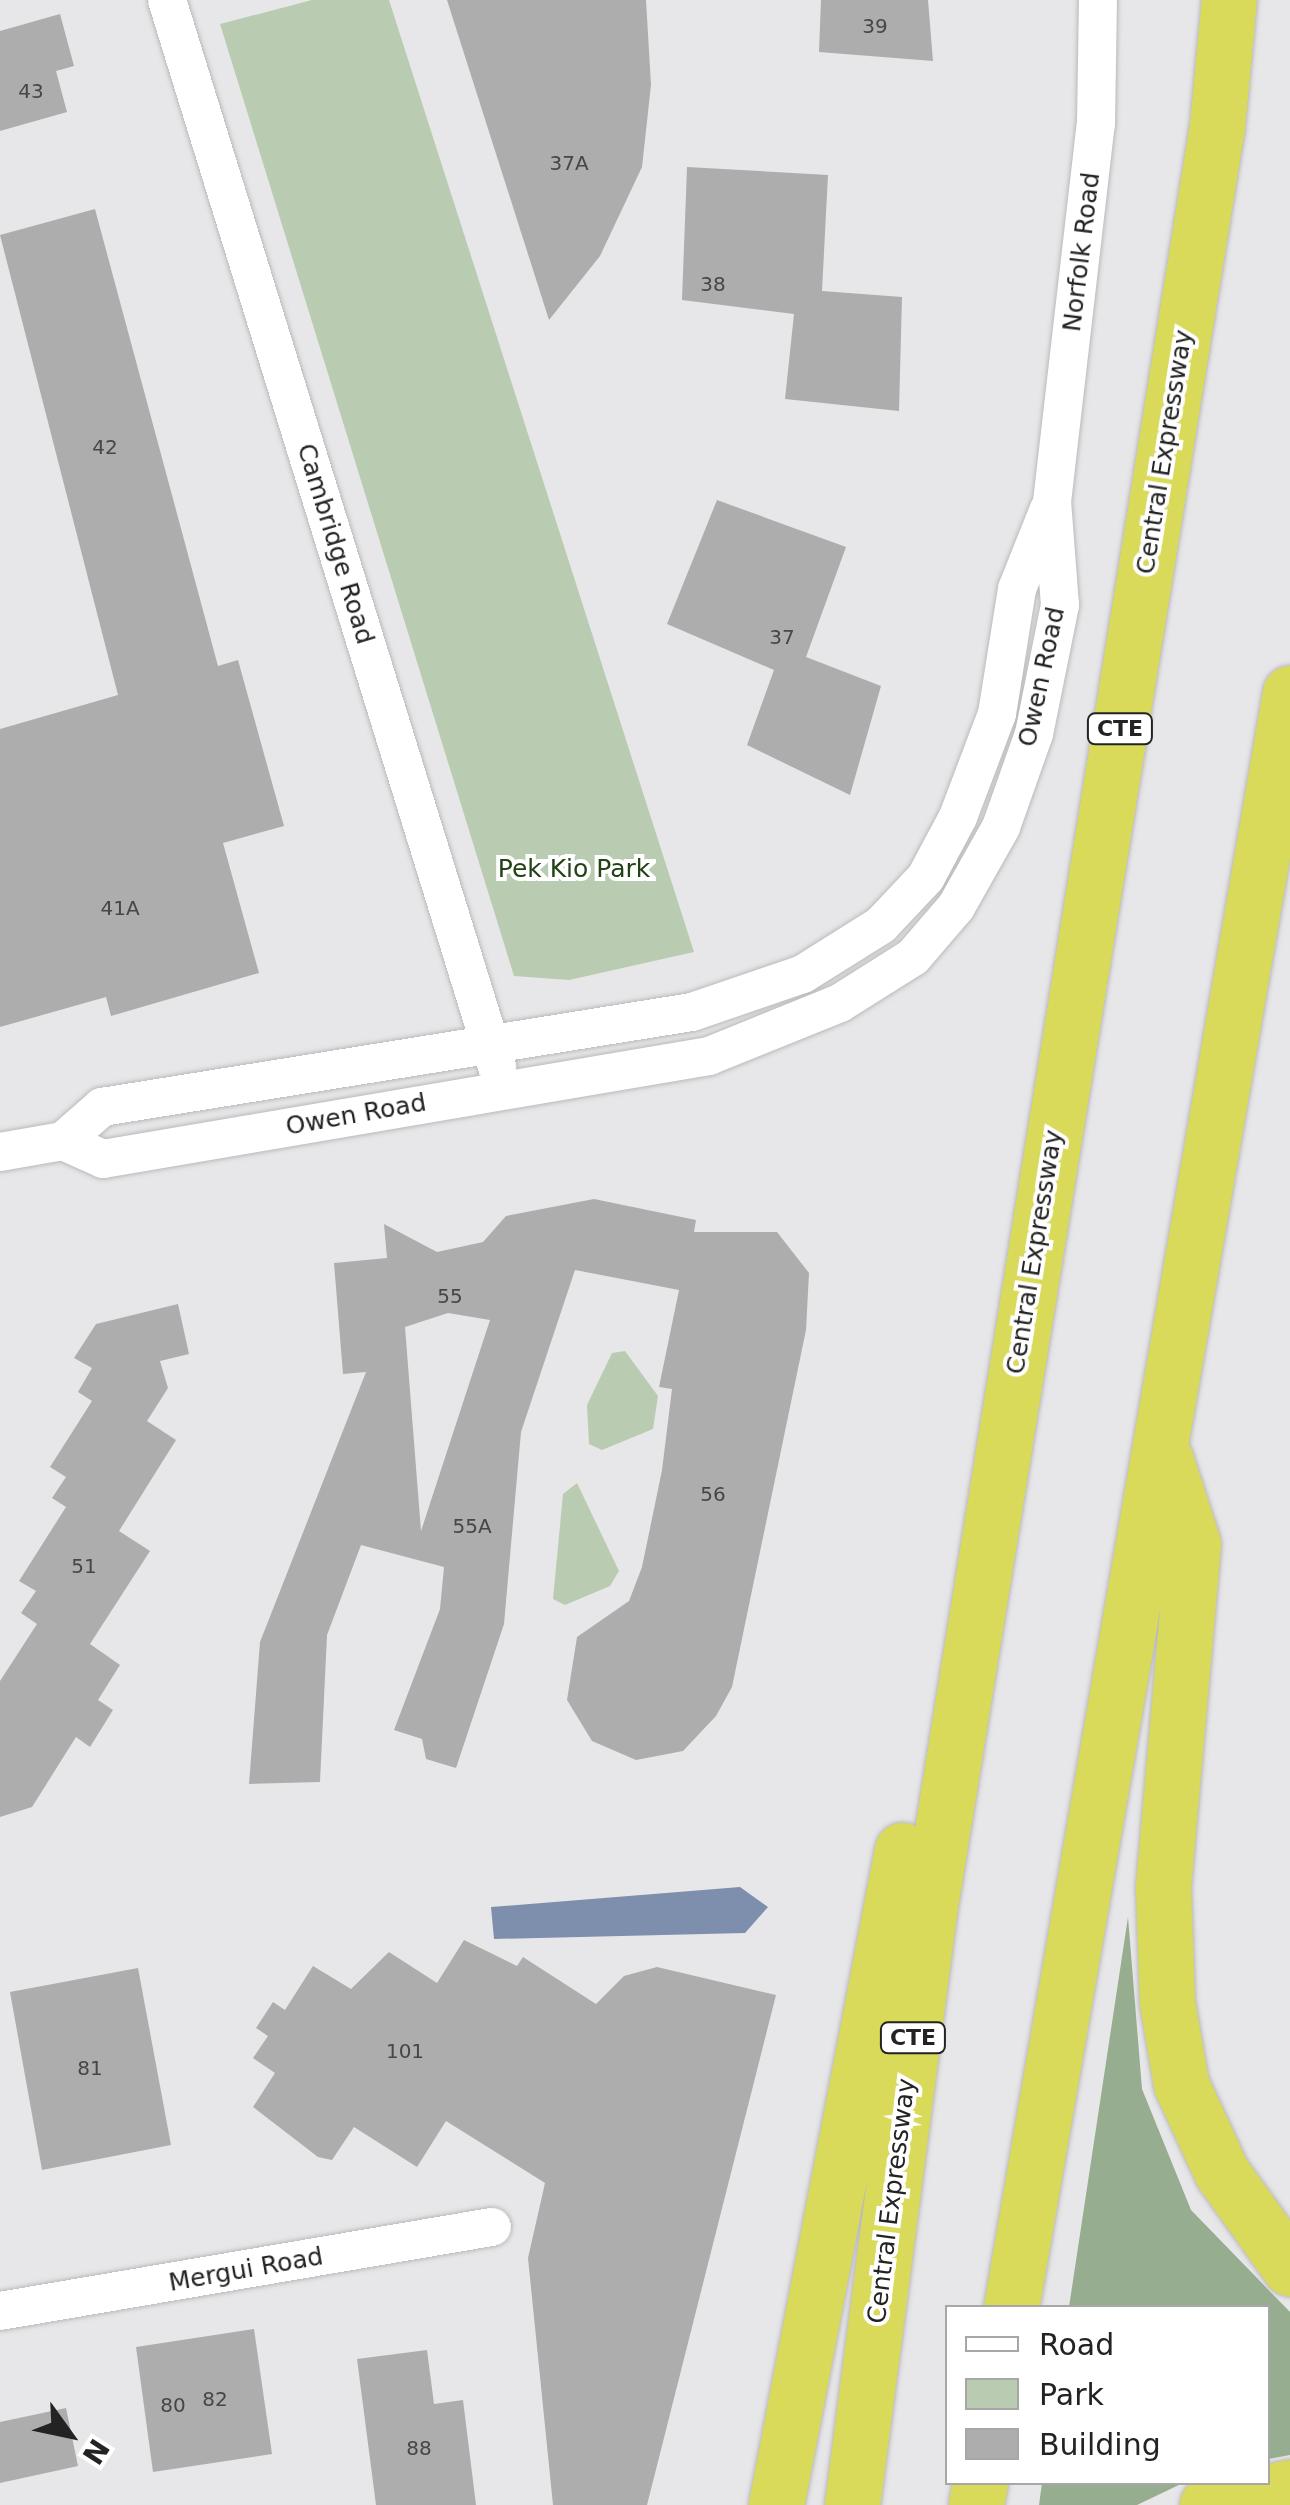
<!DOCTYPE html>
<html>
<head>
<meta charset="utf-8">
<style>
  body { margin:0 }
  #map { position:relative; width:1290px; height:2505px; overflow:hidden; background:#e7e7e9; font-family:"DejaVu Sans",sans-serif }
  div>[style] { position:absolute }
  [style*='--x'] { left:calc(var(--x)*1px); top:calc(var(--y)*1px); width:calc(var(--w)*1px); rotate:calc(var(--a)*1deg) }
  .green>* { inset:0; background:#b9ccb2 }
  .forest>* { inset:0; background:#96ad8f }
  .water>* { inset:0; background:#7d8fad }
  .building>* { inset:0; background:#aeadad }
  .roads { filter:drop-shadow(0 0 2px #bababb) drop-shadow(0 0 2px #bababb) }
  .minor>* { height:38px; margin:-19px; padding:0 19px; transform-origin:19px; border-radius:19px; background:#fff }
  .motorway>* { height:55px; margin:-27.5px; padding:0 27.5px; transform-origin:27.5px; border-radius:27.5px; background:#d9da5a }
  span { translate:-50% -50%; white-space:nowrap; text-align:center; line-height:1.15; -webkit-text-stroke:8px #fff; paint-order:stroke }
  .number-label { font-size:20px; color:#464646 }
  .number-label span { -webkit-text-stroke-width:0 }
  .shield-label span { padding:2px 8px; background:#fff; border:2px solid; border-radius:8px; -webkit-text-stroke-width:0 }
  .shield-label { font-size:22px; color:#232323; font-weight:700 }
  .street-label { font-size:25px; color:#232323 }
  .park-label { font-size:25px; color:#234216 }
  .legend { position:absolute; left:945px; top:2305px; width:325px; height:180px; box-sizing:border-box; background:#fff; border:2px solid #a7a7a7; margin:0; padding:12px 18px; list-style:none; font-size:30px; color:#232323 }
  .legend li { display:flex; align-items:center; gap:20px; height:50px }
  .legend b { width:50px; border:2px solid #a7a7a7 }
  .north { position:absolute; left:20px; top:2385px; width:100px; height:100px; -webkit-text-stroke:8px #fff; paint-order:stroke; rotate:123deg; font-size:28px; font-weight:700; line-height:40px; text-align:center; color:#232323 }
  .north::after { content:''; display:block; margin:auto; width:35px; height:45px; background:#232323; clip-path:polygon(50% 0,100% 100%,50% 72%,0 100%) }
</style>
</head>
<body>
<div id="map">
  <div class="green">
    <i style="clip-path:polygon(312px 0,389px 0,694px 952px,569px 980px,514px 976px,220px 24px)"></i>
    <i style="clip-path:polygon(625px 1351px,658px 1396px,653px 1429px,602px 1450px,589px 1444px,587px 1405px,612px 1353px)"></i>
    <i style="clip-path:polygon(577px 1483px,619px 1571px,610px 1586px,565px 1605px,553px 1599px,563px 1494px)"></i>
  </div>
  <div class="forest">
    <i style="clip-path:polygon(1128px 1917px,1142px 2089px,1191px 2210px,1290px 2312px,1290px 2455px,1268px 2459px,1268px 2308px,1069px 2307px)"></i>
    <i style="clip-path:polygon(1042px 2483px,1042px 2482px,1183px 2483px,1137px 2505px,1039px 2505px)"></i>
  </div>
  <div class="water">
    <i style="clip-path:polygon(740px 1887px,768px 1907px,745px 1933px,494px 1939px,491px 1907px)"></i>
  </div>
  <div class="building">
    <i style="clip-path:polygon(447px 0,646px 0,651px 85px,642px 167px,600px 256px,549px 320px)"></i>
    <i style="clip-path:polygon(821px 0,928px 0,933px 61px,819px 52px)"></i>
    <i style="clip-path:polygon(60px 14px,74px 66px,56px 71px,67px 112px,0 131px,0 31px)"></i>
    <i style="clip-path:polygon(687px 167px,828px 175px,822px 291px,902px 297px,899px 411px,785px 399px,794px 314px,682px 300px)"></i>
    <i style="clip-path:polygon(95px 209px,218px 666px,238px 660px,284px 826px,223px 843px,259px 973px,111px 1016px,106px 997px,0 1027px,0 729px,118px 695px,0 235px)"></i>
    <i style="clip-path:polygon(717px 500px,846px 547px,806px 657px,881px 686px,850px 795px,747px 745px,774px 670px,667px 624px)"></i>
    <i style="clip-path:polygon(evenodd,594px 1199px,696px 1220px,694px 1232px,777px 1232px,809px 1273px,806px 1330px,732px 1687px,716px 1716px,683px 1751px,636px 1760px,592px 1741px,567px 1700px,577px 1637px,629px 1601px,642px 1567px,662px 1470px,672px 1389px,659px 1387px,679px 1290px,575px 1270px,521px 1432px,504px 1624px,456px 1768px,426px 1759px,422px 1739px,394px 1730px,440px 1609px,444px 1567px,361px 1545px,327px 1635px,320px 1782px,249px 1784px,260px 1642px,366px 1372px,343px 1374px,334px 1263px,387px 1258px,384px 1224px,437px 1252px,483px 1242px,506px 1216px,594px 1199px,448px 1313px,490px 1320px,421px 1531px,405px 1327px,448px 1313px)"></i>
    <i style="clip-path:polygon(178px 1304px,189px 1354px,160px 1361px,168px 1388px,147px 1421px,176px 1440px,119px 1531px,150px 1551px,90px 1644px,120px 1665px,98px 1700px,113px 1710px,90px 1747px,76px 1737px,32px 1807px,0 1817px,0 1681px,37px 1624px,21px 1613px,36px 1591px,19px 1581px,66px 1507px,52px 1498px,66px 1477px,50px 1467px,92px 1401px,78px 1392px,92px 1368px,74px 1358px,96px 1324px)"></i>
    <i style="clip-path:polygon(464px 1940px,517px 1966px,523px 1957px,596px 2004px,624px 1976px,657px 1967px,776px 1995px,647px 2505px,553px 2505px,528px 2258px,545px 2183px,446px 2121px,417px 2167px,354px 2127px,332px 2160px,318px 2157px,253px 2107px,275px 2073px,253px 2058px,268px 2036px,256px 2028px,273px 2002px,285px 2010px,313px 1966px,351px 1989px,389px 1952px,437px 1983px)"></i>
    <i style="clip-path:polygon(138px 1968px,171px 2145px,42px 2170px,10px 1992px)"></i>
    <i style="clip-path:polygon(254px 2329px,272px 2454px,153px 2472px,136px 2347px)"></i>
    <i style="clip-path:polygon(427px 2350px,434px 2404px,463px 2400px,476px 2505px,376px 2505px,357px 2359px)"></i>
    <i style="clip-path:polygon(66px 2408px,78px 2466px,0 2483px,0 2422px)"></i>
  </div>
  <div class="roads">
    <div class="minor">
      <i style="--x:167;--y:0;--w:1117;--a:72.81"></i>
      <i style="--x:63;--y:1141;--w:44;--a:24.2"></i>
      <i style="--x:103;--y:1159;--w:615;--a:-9.65"></i>
      <i style="--x:709;--y:1056;--w:141;--a:-22"></i>
      <i style="--x:840;--y:1003;--w:86;--a:-32.2"></i>
      <i style="--x:913;--y:957;--w:66;--a:-49.3"></i>
      <i style="--x:956;--y:907;--w:92;--a:-60.6"></i>
      <i style="--x:1001;--y:827;--w:99;--a:-70.5"></i>
      <i style="--x:1034;--y:734;--w:132;--a:-78.6"></i>
      <i style="--x:1060;--y:605;--w:103;--a:-94.4"></i>
      <i style="--x:1052;--y:502;--w:381;--a:-83.4"></i>
      <i style="--x:1096;--y:124;--w:124;--a:-89.1"></i>
      <i style="--x:0;--y:1152;--w:64;--a:-9.9"></i>
      <i style="--x:63;--y:1141;--w:52;--a:-41.1"></i>
      <i style="--x:102;--y:1107;--w:598;--a:-9.15"></i>
      <i style="--x:692;--y:1012;--w:117;--a:-18.9"></i>
      <i style="--x:803;--y:974;--w:92;--a:-32.1"></i>
      <i style="--x:881;--y:925;--w:66;--a:-46.8"></i>
      <i style="--x:926;--y:877;--w:68;--a:-61.9"></i>
      <i style="--x:958;--y:817;--w:110;--a:-69.3"></i>
      <i style="--x:997;--y:714;--w:127;--a:-80.9"></i>
      <i style="--x:1017;--y:589;--w:86;--a:-68.2"></i>
      <i style="--x:0;--y:2311;--w:499;--a:-9.7"></i>
    </div>
    <div class="motorway">
      <i style="--x:1165;--y:1458;--w:90;--a:72"></i>
      <i style="--x:1193;--y:1544;--w:343;--a:95"></i>
      <i style="--x:1163;--y:1886;--w:116;--a:88"></i>
      <i style="--x:1167;--y:2002;--w:83;--a:80.3"></i>
      <i style="--x:1181;--y:2084;--w:98;--a:65.3"></i>
      <i style="--x:1222;--y:2173;--w:117;--a:54.4"></i>
      <i style="--x:1011;--y:2308;--w:1639;--a:-80.2"></i>
      <i style="--x:776;--y:2505;--w:667;--a:-79.11"></i>
      <i style="--x:852;--y:2505;--w:598;--a:-82.6"></i>
      <i style="--x:929;--y:1912;--w:1809;--a:-80.84"></i>
      <i style="--x:1217;--y:126;--w:127;--a:-84.6"></i>
      <i style="--x:976;--y:2505;--w:23;--a:-80"></i>
      <i style="--x:1207;--y:2505;--w:85;--a:-12.2"></i>
    </div>
  </div>
  <div class="number-label">
    <span style="left:875px;top:26px">39</span>
    <span style="left:31px;top:91px">43</span>
    <span style="left:569px;top:163px">37A</span>
    <span style="left:713px;top:284px">38</span>
    <span style="left:105px;top:447px">42</span>
    <span style="left:782px;top:637px">37</span>
    <span style="left:120px;top:908px">41A</span>
    <span style="left:450px;top:1296px">55</span>
    <span style="left:713px;top:1494px">56</span>
    <span style="left:472px;top:1526px">55A</span>
    <span style="left:84px;top:1566px">51</span>
    <span style="left:405px;top:2051px">101</span>
    <span style="left:90px;top:2068px">81</span>
    <span style="left:215px;top:2399px">82</span>
    <span style="left:173px;top:2405px">80</span>
    <span style="left:419px;top:2448px">88</span>
  </div>
  <div class="shield-label">
    <span style="left:1120px;top:729px">CTE</span>
    <span style="left:913px;top:2038px">CTE</span>
  </div>
  <div class="street-label">
    <span style="left:1082px;top:252px;rotate:-83deg">Norfolk Road</span>
    <span style="left:1165px;top:452px;rotate:-81deg">Central Expressway</span>
    <span style="left:335px;top:544px;rotate:73deg">Cambridge Road</span>
    <span style="left:1042px;top:677px;rotate:-78deg">Owen Road</span>
    <span style="left:356px;top:1115px;rotate:-10deg">Owen Road</span>
    <span style="left:1035px;top:1252px;rotate:-81deg">Central Expressway</span>
    <span style="left:892px;top:2201px;rotate:-83deg">Central Expressway</span>
    <span style="left:246px;top:2270px;rotate:-10deg">Mergui Road</span>
  </div>
  <div class="park-label">
    <span style="left:574px;top:869px">Pek Kio Park</span>
  </div>
  <ul class="legend">
  <li><b style="height:12px;background:#fff"></b>Road</li>
  <li><b style="height:28px;background:#b9ccb2"></b>Park</li>
  <li><b style="height:28px;background:#aeadad"></b>Building</li>
  </ul>
  <div class="north">N</div>
</div>
</body>
</html>
